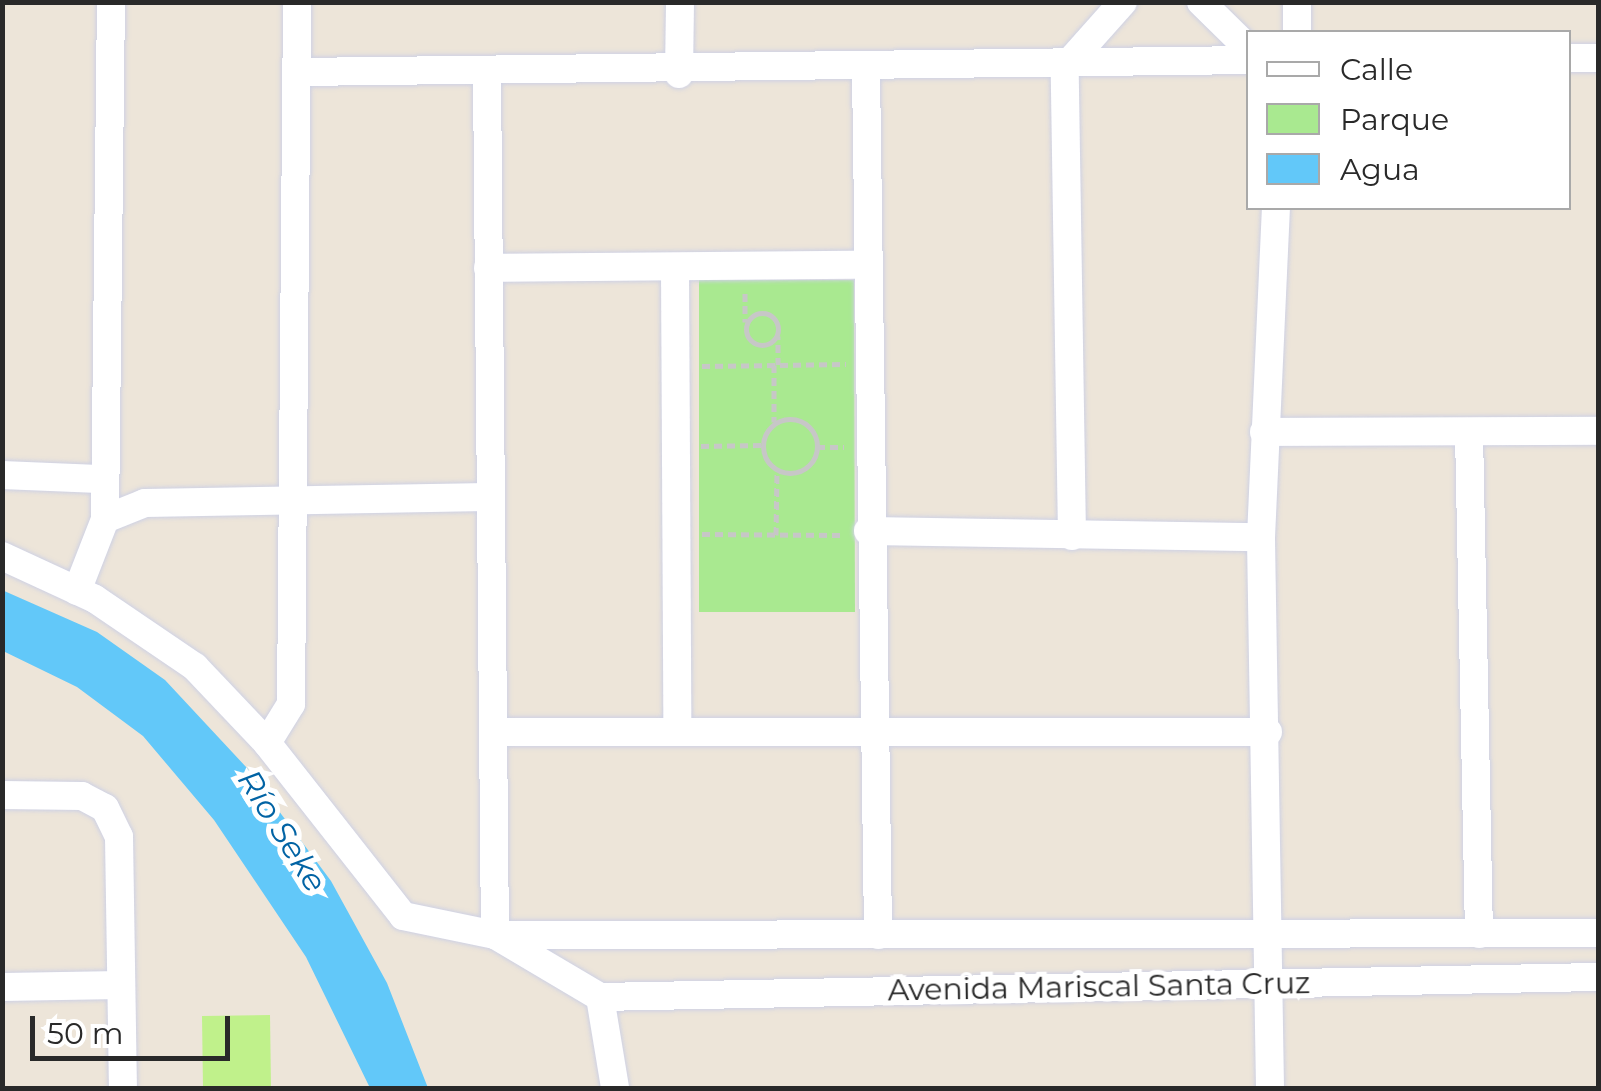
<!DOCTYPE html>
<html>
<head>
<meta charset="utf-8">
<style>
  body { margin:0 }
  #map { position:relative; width:1601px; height:1091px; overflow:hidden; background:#ede5d9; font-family:Montserrat,sans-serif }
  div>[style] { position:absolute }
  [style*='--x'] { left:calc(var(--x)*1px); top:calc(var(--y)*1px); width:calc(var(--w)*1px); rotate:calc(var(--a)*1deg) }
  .green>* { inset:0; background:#a9e990 }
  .pitch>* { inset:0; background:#c0f18b }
  .water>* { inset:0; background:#62c8f9 }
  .path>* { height:5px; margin-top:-2.5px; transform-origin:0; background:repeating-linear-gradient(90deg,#c7c7c7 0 8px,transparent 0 13px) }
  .path>.ring { margin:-2.5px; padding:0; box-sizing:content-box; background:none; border:5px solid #c7c7c7; border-radius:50% }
  .roads { filter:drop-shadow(0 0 2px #ced1e4) drop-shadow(0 0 2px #ced1e4) }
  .minor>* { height:28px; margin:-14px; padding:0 14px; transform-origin:14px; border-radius:14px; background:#fff }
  span { translate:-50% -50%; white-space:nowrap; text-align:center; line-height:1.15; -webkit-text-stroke:10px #fff; paint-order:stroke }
  .street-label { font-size:30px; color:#292929 }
  .water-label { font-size:32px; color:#0163a4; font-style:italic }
  .frame { position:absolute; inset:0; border:5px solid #292929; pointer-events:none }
  .legend { position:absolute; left:1246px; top:30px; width:325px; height:180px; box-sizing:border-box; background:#fff; border:2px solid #a9a9a9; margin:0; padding:12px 18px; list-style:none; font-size:30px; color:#292929 }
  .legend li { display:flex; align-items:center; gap:20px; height:50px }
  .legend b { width:50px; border:2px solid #a9a9a9 }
  .scale { position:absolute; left:30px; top:1016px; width:200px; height:45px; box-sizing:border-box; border:5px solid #292929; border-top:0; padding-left:12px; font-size:30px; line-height:35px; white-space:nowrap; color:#292929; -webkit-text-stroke:8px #fff; paint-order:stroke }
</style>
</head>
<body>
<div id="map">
  <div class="green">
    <i style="clip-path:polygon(699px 280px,854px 280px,855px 612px,699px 612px)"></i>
  </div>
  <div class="pitch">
    <i style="clip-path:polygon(270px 1015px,271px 1088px,203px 1088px,202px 1016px)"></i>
  </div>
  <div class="water">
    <i style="clip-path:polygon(2px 590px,97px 632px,165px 680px,247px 768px,331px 881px,387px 983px,428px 1088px,370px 1088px,306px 957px,214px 820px,143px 736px,77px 687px,3px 651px)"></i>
  </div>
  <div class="path">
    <i style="--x:745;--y:293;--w:29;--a:90"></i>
    <i class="ring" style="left:746px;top:313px;width:27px;height:27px"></i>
    <i style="--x:774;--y:365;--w:57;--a:90"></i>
    <i style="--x:778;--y:365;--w:29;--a:-90"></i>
    <i style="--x:702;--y:366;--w:144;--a:-0.8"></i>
    <i class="ring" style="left:763px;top:419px;width:49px;height:49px"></i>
    <i style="--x:701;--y:446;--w:61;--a:-0.9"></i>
    <i style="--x:817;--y:447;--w:27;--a:0"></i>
    <i style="--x:702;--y:534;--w:139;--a:0.4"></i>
    <i style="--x:776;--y:535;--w:65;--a:-89.1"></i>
  </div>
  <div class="roads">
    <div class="minor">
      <i style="--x:1201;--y:2;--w:66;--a:44.4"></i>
      <i style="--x:1297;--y:2;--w:30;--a:90"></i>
      <i style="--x:1568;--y:58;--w:30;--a:0"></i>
      <i style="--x:866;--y:71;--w:864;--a:89.2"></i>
      <i style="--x:298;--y:72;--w:950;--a:-0.72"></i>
      <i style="--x:679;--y:74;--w:72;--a:-89.2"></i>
      <i style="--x:487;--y:75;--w:860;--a:89.47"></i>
      <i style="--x:495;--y:935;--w:1103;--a:-0.1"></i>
      <i style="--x:488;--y:268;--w:380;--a:-0.5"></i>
      <i style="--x:675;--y:268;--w:458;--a:89.7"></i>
      <i style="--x:1264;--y:432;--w:334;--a:-0.2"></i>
      <i style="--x:1469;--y:432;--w:502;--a:88.86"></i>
      <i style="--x:2;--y:475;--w:97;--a:2.4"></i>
      <i style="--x:105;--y:519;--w:43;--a:-21.8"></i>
      <i style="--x:145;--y:503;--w:343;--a:-1"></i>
      <i style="--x:868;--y:531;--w:393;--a:0.9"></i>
      <i style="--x:1072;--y:536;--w:469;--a:-90.9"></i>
      <i style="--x:1065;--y:67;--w:87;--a:-48.3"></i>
      <i style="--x:2;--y:556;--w:102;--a:24.8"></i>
      <i style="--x:95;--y:599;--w:121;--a:34.2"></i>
      <i style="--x:195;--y:667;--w:105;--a:46.5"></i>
      <i style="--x:267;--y:743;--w:220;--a:51.8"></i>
      <i style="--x:403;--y:916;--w:94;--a:11.7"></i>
      <i style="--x:495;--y:935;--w:122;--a:30.6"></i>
      <i style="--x:600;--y:997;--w:92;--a:80.6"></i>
      <i style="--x:77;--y:591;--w:77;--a:-68.7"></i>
      <i style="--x:105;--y:519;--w:517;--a:-89.34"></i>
      <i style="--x:493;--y:732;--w:775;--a:0"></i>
      <i style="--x:267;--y:743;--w:46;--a:-58.4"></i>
      <i style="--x:291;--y:704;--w:702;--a:-89.51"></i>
      <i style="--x:2;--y:795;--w:80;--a:0.7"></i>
      <i style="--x:82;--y:796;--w:26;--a:28"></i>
      <i style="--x:105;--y:808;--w:32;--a:64"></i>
      <i style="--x:119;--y:837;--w:251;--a:89.1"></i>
      <i style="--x:2;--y:987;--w:119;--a:-1"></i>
      <i style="--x:600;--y:997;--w:998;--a:-1.15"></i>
      <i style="--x:1270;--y:1088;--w:551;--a:-90.94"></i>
      <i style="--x:1261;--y:537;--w:329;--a:-87.4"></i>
    </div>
  </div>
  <div class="street-label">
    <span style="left:1099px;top:987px;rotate:-1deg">Avenida Mariscal Santa Cruz</span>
  </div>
  <div class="water-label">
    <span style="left:282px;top:831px;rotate:58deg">Río Seke</span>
  </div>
  <div class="frame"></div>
  <ul class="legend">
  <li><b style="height:12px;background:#fff"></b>Calle</li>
  <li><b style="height:28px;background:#a9e990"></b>Parque</li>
  <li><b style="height:28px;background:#62c8f9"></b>Agua</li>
  </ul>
  <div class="scale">50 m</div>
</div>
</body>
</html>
